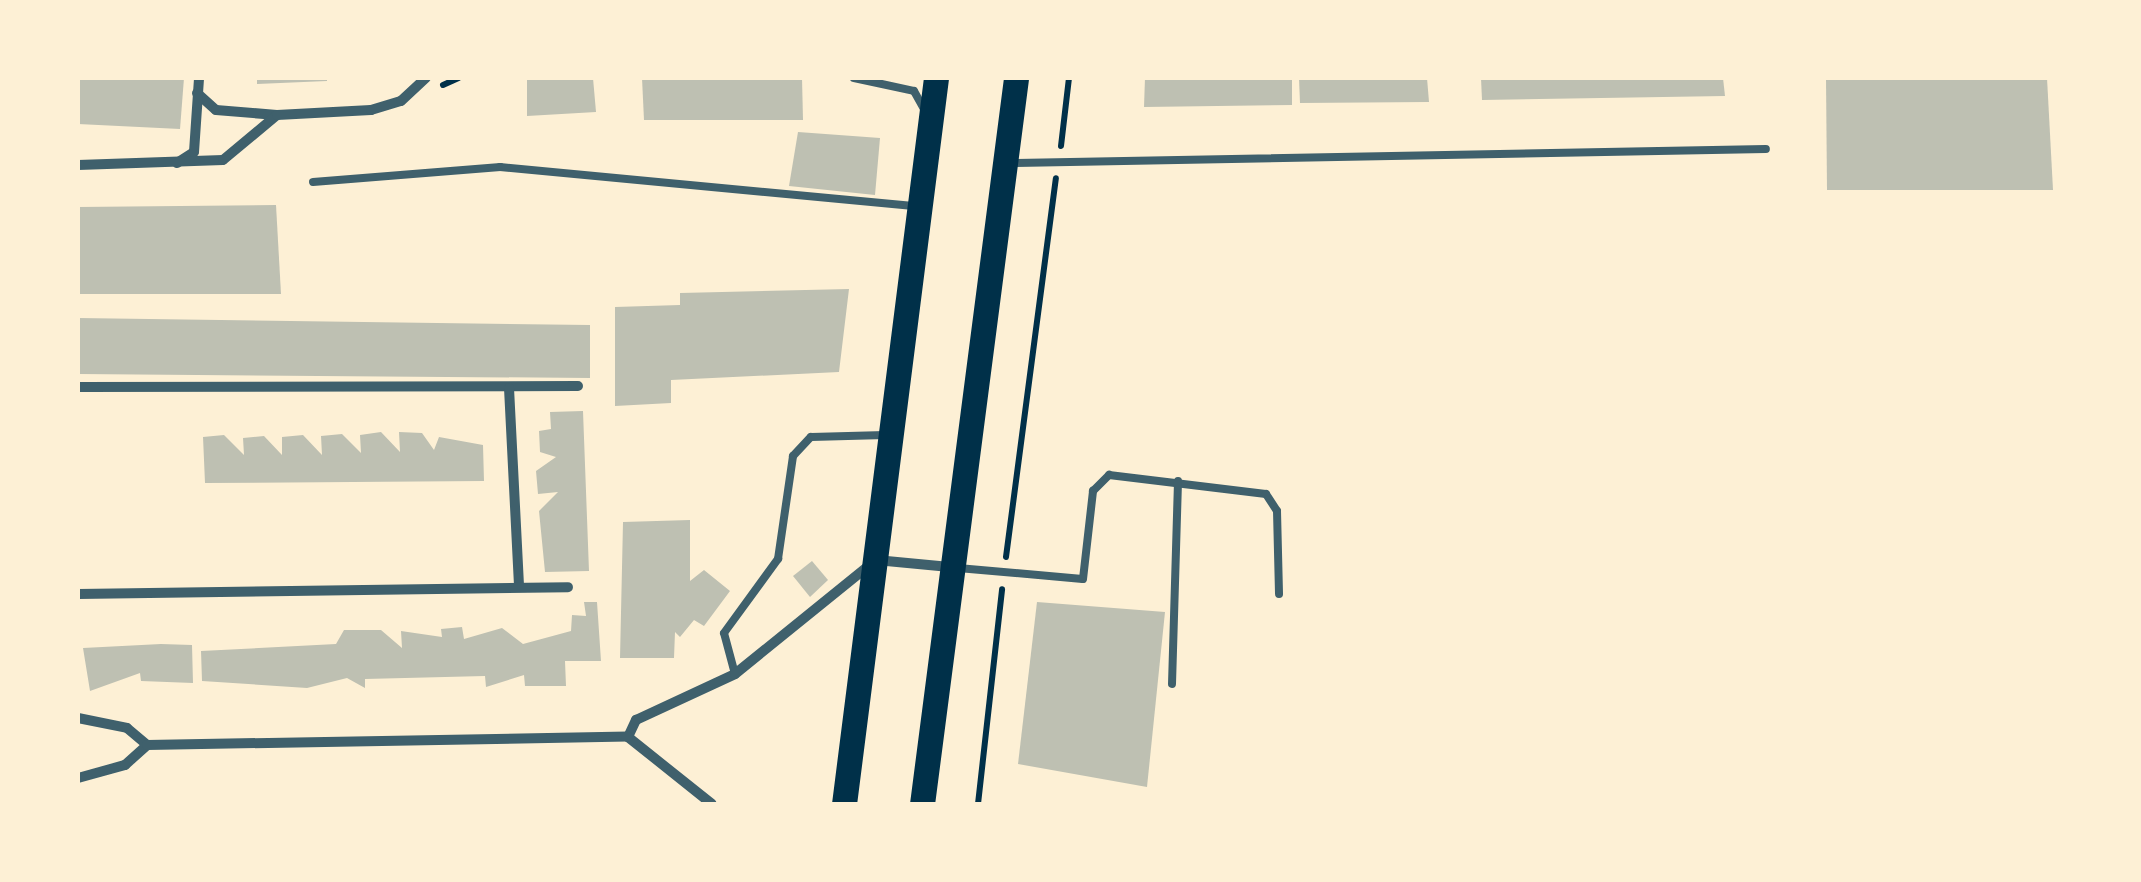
<!DOCTYPE html>
<html>
<head>
<meta charset="utf-8">
<style>
  body { margin:0 }
  #map { position:relative; width:2141px; height:882px; overflow:hidden; background:#fdf0d5; font-family:Arial,sans-serif }
  div>[style] { position:absolute }
  [style*='--x'] { left:calc(var(--x)*1px); top:calc(var(--y)*1px); width:calc(var(--w)*1px); rotate:calc(var(--a)*1deg) }
  .building>* { inset:0; background:#bec0b2 }
  .path>* { height:6px; margin:-3px; padding:0 3px; transform-origin:3px; border-radius:3px; background:#003049 }
  .service>* { height:8px; margin:-4px; padding:0 4px; transform-origin:4px; border-radius:4px; background:#3f606c }
  .minor>* { height:10px; margin:-5px; padding:0 5px; transform-origin:5px; border-radius:5px; background:#3f606c }
  .primary>* { height:25px; margin:-12.5px; padding:0 12.5px; transform-origin:12.5px; border-radius:12.5px; background:#003049 }
  span { translate:-50% -50%; white-space:nowrap; text-align:center; line-height:1.15; -webkit-text-stroke:10px #fdf0d5; paint-order:stroke }
  .frame { position:absolute; inset:0; border:80px solid #fdf0d5; pointer-events:none }
</style>
</head>
<body>
<div id="map">
  <div class="building">
    <i style="clip-path:polygon(78px 78px,184px 78px,180px 129px,78px 124px)"></i>
    <i style="clip-path:polygon(257px 78px,327px 78px,327px 81px,257px 84px)"></i>
    <i style="clip-path:polygon(527px 78px,593px 78px,596px 112px,527px 116px)"></i>
    <i style="clip-path:polygon(642px 78px,802px 78px,803px 120px,644px 120px)"></i>
    <i style="clip-path:polygon(1145px 78px,1292px 78px,1292px 105px,1144px 107px)"></i>
    <i style="clip-path:polygon(1299px 78px,1427px 78px,1429px 102px,1300px 103px)"></i>
    <i style="clip-path:polygon(1481px 78px,1723px 78px,1725px 96px,1482px 100px)"></i>
    <i style="clip-path:polygon(1826px 78px,2047px 78px,2053px 190px,1827px 190px)"></i>
    <i style="clip-path:polygon(798px 132px,880px 138px,875px 195px,789px 186px)"></i>
    <i style="clip-path:polygon(276px 205px,281px 294px,78px 294px,78px 207px)"></i>
    <i style="clip-path:polygon(849px 289px,839px 372px,671px 380px,671px 403px,615px 406px,615px 307px,680px 305px,680px 293px)"></i>
    <i style="clip-path:polygon(78px 318px,590px 325px,590px 378px,78px 374px)"></i>
    <i style="clip-path:polygon(583px 411px,589px 571px,545px 572px,539px 511px,558px 492px,538px 494px,536px 471px,556px 457px,540px 452px,539px 431px,551px 429px,550px 412px)"></i>
    <i style="clip-path:polygon(381px 432px,400px 452px,399px 432px,422px 433px,434px 450px,439px 437px,483px 445px,484px 481px,205px 483px,203px 437px,224px 435px,244px 455px,243px 438px,264px 436px,282px 455px,282px 437px,303px 435px,322px 455px,321px 436px,342px 434px,361px 453px,360px 435px)"></i>
    <i style="clip-path:polygon(690px 520px,690px 581px,704px 570px,730px 591px,704px 626px,694px 620px,680px 637px,675px 632px,674px 658px,620px 658px,623px 522px)"></i>
    <i style="clip-path:polygon(812px 561px,828px 580px,810px 597px,793px 576px)"></i>
    <i style="clip-path:polygon(584px 602px,597px 602px,601px 661px,565px 661px,566px 686px,525px 686px,524px 675px,486px 687px,485px 676px,365px 679px,365px 688px,347px 678px,307px 688px,202px 681px,201px 651px,336px 644px,344px 630px,381px 630px,402px 648px,401px 631px,442px 637px,441px 629px,462px 627px,464px 639px,502px 628px,523px 644px,571px 631px,572px 615px,586px 616px)"></i>
    <i style="clip-path:polygon(1037px 602px,1165px 612px,1147px 787px,1018px 764px)"></i>
    <i style="clip-path:polygon(161px 644px,192px 645px,193px 683px,141px 681px,140px 673px,90px 691px,83px 648px)"></i>
  </div>
  <div class="path">
    <i style="--x:443;--y:85;--w:17;--a:-24"></i>
    <i style="--x:1061;--y:146;--w:68;--a:-83.3"></i>
    <i style="--x:1006;--y:557;--w:382;--a:-82.5"></i>
    <i style="--x:978;--y:804;--w:216;--a:-83.6"></i>
  </div>
  <div class="service">
    <i style="--x:854;--y:78;--w:61;--a:12.2"></i>
    <i style="--x:914;--y:91;--w:21;--a:61"></i>
    <i style="--x:1011;--y:163;--w:755;--a:-1.06"></i>
    <i style="--x:313;--y:182;--w:188;--a:-4.6"></i>
    <i style="--x:500;--y:167;--w:418;--a:5.4"></i>
    <i style="--x:958;--y:568;--w:125;--a:5"></i>
    <i style="--x:1083;--y:579;--w:89;--a:-83.5"></i>
    <i style="--x:1093;--y:491;--w:23;--a:-45"></i>
    <i style="--x:1109;--y:475;--w:158;--a:6.9"></i>
    <i style="--x:1266;--y:494;--w:20;--a:57"></i>
    <i style="--x:1277;--y:511;--w:83;--a:88.6"></i>
    <i style="--x:735;--y:674;--w:42;--a:-105"></i>
    <i style="--x:724;--y:633;--w:92;--a:-53.9"></i>
    <i style="--x:778;--y:559;--w:104;--a:-81.7"></i>
    <i style="--x:793;--y:456;--w:26;--a:-47"></i>
    <i style="--x:811;--y:437;--w:74;--a:-1.5"></i>
    <i style="--x:1172;--y:684;--w:203;--a:-88.3"></i>
  </div>
  <div class="minor">
    <i style="--x:197;--y:93;--w:25;--a:42"></i>
    <i style="--x:216;--y:110;--w:61;--a:4.7"></i>
    <i style="--x:177;--y:163;--w:20;--a:-33"></i>
    <i style="--x:194;--y:152;--w:74;--a:-86.1"></i>
    <i style="--x:78;--y:165;--w:145;--a:-2"></i>
    <i style="--x:223;--y:160;--w:70;--a:-39.8"></i>
    <i style="--x:277;--y:115;--w:94;--a:-3"></i>
    <i style="--x:371;--y:110;--w:31;--a:-17"></i>
    <i style="--x:401;--y:101;--w:34;--a:-43"></i>
    <i style="--x:78;--y:387;--w:500;--a:-0.11"></i>
    <i style="--x:509;--y:388;--w:199;--a:87.1"></i>
    <i style="--x:78;--y:594;--w:490;--a:-0.8"></i>
    <i style="--x:78;--y:718;--w:50;--a:11.5"></i>
    <i style="--x:127;--y:728;--w:26;--a:40"></i>
    <i style="--x:628;--y:737;--w:19;--a:-65"></i>
    <i style="--x:636;--y:720;--w:109;--a:-24.9"></i>
    <i style="--x:735;--y:674;--w:181;--a:-39"></i>
    <i style="--x:876;--y:560;--w:74;--a:5.4"></i>
    <i style="--x:628;--y:737;--w:107;--a:38.6"></i>
    <i style="--x:78;--y:778;--w:49;--a:-15.5"></i>
    <i style="--x:125;--y:765;--w:30;--a:-42"></i>
    <i style="--x:147;--y:745;--w:481;--a:-1"></i>
  </div>
  <div class="primary">
    <i style="--x:844;--y:804;--w:732;--a:-82.78"></i>
    <i style="--x:922;--y:804;--w:732;--a:-82.62"></i>
  </div>
  <div class="frame"></div>
</div>
</body>
</html>
